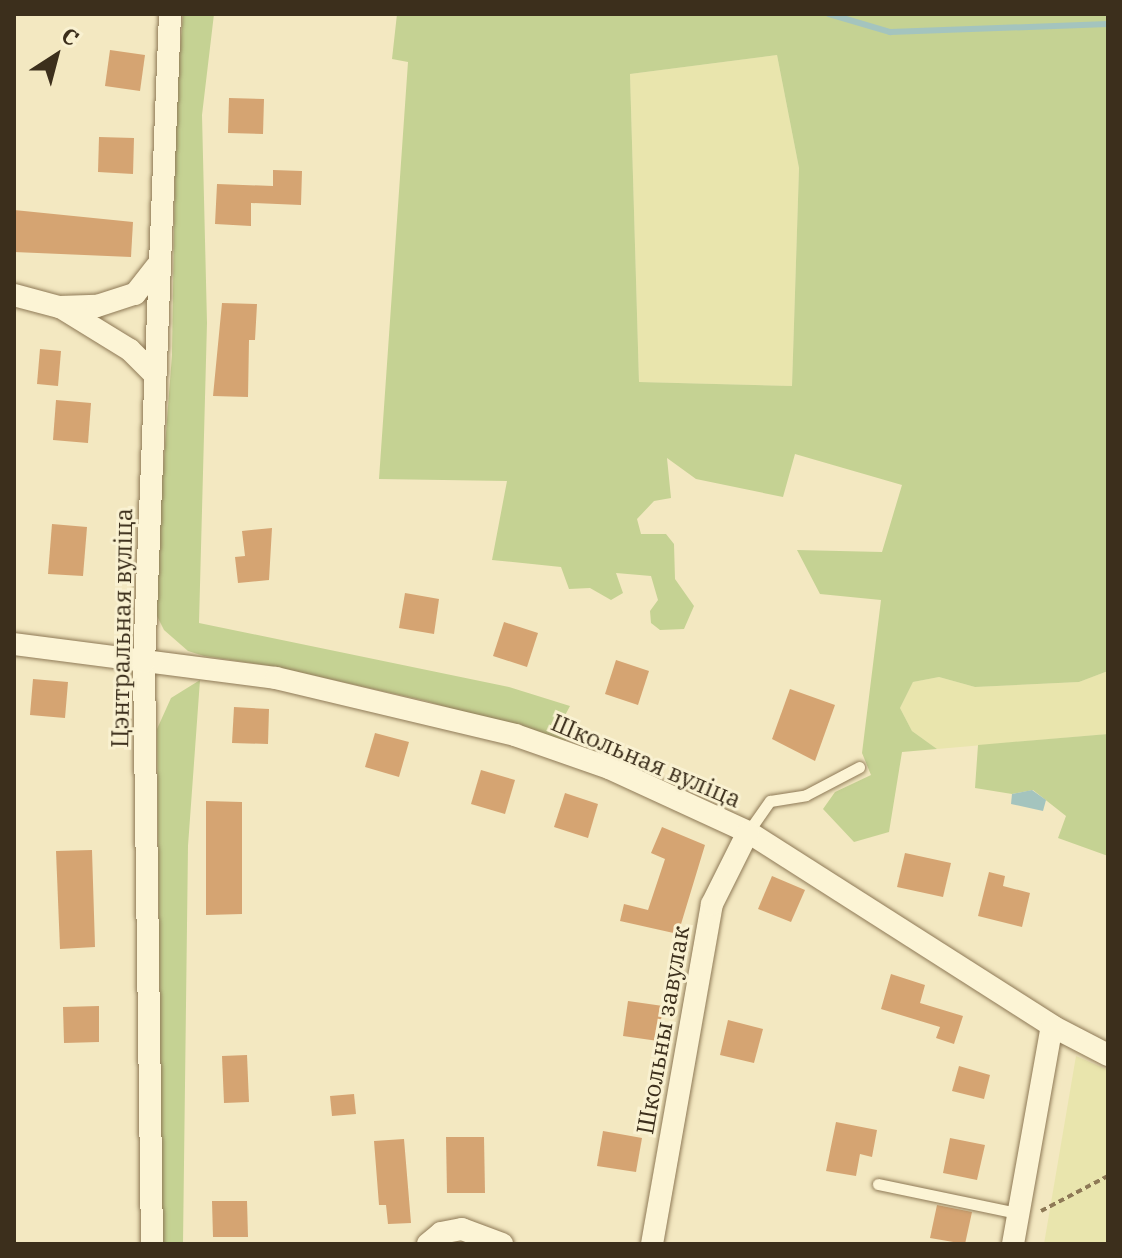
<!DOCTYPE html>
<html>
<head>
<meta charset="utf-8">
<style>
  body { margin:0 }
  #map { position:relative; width:1122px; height:1258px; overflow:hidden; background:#f3e8c1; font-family:"IBM Plex Serif",serif }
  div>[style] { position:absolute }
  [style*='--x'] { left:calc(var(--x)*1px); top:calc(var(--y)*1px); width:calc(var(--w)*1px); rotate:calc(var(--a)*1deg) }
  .farmland>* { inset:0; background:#e9e5ad }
  .green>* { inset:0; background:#c5d293 }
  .water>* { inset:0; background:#a4c4be }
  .stream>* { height:6px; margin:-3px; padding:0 3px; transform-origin:3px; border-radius:3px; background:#a4c4be }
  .building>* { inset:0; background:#d5a472 }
  .path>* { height:4px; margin-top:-2px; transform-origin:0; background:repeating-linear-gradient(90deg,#8e7956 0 6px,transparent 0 10px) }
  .roads { filter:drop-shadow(0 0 2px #8e7956) drop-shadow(0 0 2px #8e7956) }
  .service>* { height:11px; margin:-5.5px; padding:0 5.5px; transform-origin:5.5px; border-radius:5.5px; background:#fcf4d5 }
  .minor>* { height:22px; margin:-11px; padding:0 11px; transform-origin:11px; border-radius:11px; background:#fcf4d5 }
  span { translate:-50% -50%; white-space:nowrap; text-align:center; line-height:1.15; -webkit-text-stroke:6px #f9f1d1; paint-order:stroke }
  .street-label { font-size:24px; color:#3c2f1c }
  .frame { position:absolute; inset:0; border:16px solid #3c2f1c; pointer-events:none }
  .north { position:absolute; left:16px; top:16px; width:80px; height:80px; -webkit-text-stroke:6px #f9f1d1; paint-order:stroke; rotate:36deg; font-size:22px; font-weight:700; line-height:32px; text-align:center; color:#3c2f1c }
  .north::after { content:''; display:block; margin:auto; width:28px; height:36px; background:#3c2f1c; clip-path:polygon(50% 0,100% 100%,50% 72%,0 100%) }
</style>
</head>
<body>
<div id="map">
  <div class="farmland">
    <i style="clip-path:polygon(777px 55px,799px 168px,792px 386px,639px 382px,630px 74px)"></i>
    <i style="clip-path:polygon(1108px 671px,1108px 734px,937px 749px,912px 731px,900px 708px,913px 682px,939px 677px,975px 687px,1079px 682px)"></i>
    <i style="clip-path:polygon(1076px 1056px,1108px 1070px,1108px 1244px,1044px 1244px)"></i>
  </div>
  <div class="green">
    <i style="clip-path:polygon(183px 14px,214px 14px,202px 115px,207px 323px,199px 623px,509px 687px,570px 706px,562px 721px,570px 733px,564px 742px,426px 701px,277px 667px,204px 656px,188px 651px,164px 630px,156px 614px,154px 587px,172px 355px,176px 98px)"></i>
    <i style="clip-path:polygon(evenodd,397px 14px,1108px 14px,1108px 671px,1079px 682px,975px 687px,939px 677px,913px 682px,900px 708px,912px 731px,937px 749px,902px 752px,889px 832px,854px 842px,823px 809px,835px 792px,871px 775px,862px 753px,881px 600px,820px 594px,797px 550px,882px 552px,902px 485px,795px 454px,783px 497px,696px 479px,667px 458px,671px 498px,654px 501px,637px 519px,641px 534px,666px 534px,674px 544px,675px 579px,694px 606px,684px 629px,660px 630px,651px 623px,650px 611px,658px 600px,651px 576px,616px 573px,623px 593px,611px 600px,590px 588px,569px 589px,561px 567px,492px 560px,507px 481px,379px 479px,408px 62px,392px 59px,397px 14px,777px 55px,799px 168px,792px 386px,639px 382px,630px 74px,777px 55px)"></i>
    <i style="clip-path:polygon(200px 680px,188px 846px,183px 1244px,162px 1244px,157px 729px,171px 698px)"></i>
    <i style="clip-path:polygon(1108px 734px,1108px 856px,1058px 838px,1066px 816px,1033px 790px,1012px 794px,975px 788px,978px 745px)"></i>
  </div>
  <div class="water">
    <i style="clip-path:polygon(1032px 790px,1046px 800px,1043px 811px,1011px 804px,1012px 794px)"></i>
  </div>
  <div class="stream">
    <i style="--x:829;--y:14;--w:64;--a:16.4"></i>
    <i style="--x:890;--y:32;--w:218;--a:-2.1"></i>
  </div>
  <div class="building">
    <i style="clip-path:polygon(110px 50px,145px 55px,140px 91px,105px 86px)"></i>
    <i style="clip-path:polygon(229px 98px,264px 99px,263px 134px,228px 133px)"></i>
    <i style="clip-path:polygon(99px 137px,134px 138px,133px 174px,98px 172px)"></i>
    <i style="clip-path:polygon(273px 170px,302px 171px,301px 205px,251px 203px,251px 226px,215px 224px,217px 184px,273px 186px)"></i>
    <i style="clip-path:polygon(14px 210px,133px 222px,131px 257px,14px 252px)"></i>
    <i style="clip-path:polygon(222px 303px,257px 304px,255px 340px,249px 340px,248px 397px,213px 396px)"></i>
    <i style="clip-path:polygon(40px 349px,61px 351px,58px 386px,37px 384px)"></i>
    <i style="clip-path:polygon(56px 400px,91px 403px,88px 443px,53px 440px)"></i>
    <i style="clip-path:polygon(52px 524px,87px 527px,83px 576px,48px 574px)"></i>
    <i style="clip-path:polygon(272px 528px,269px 580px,238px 583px,235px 557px,245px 556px,242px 531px)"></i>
    <i style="clip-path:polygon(405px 593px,439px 599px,434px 634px,399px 628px)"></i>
    <i style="clip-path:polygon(504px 622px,538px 633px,527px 667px,493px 656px)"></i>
    <i style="clip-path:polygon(616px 660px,649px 671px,638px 705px,605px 694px)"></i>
    <i style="clip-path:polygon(33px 679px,68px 682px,65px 718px,30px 715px)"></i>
    <i style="clip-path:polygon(790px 689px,835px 705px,815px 761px,772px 739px)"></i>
    <i style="clip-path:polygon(234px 707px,269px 709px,268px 744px,232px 743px)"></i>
    <i style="clip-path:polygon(375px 733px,409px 742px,399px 777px,365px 767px)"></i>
    <i style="clip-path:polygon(481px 770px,515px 780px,505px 814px,471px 804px)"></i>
    <i style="clip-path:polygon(565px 793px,598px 804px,588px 838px,554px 827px)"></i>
    <i style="clip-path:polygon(206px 801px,242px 802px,242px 914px,206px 915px)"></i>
    <i style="clip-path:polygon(662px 827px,705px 845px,678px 934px,620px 921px,624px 904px,648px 910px,665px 859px,651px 853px)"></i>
    <i style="clip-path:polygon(92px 850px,95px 947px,60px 949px,56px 851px)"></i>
    <i style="clip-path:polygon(905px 853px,951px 863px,943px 897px,897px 887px)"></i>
    <i style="clip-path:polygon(989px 872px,1005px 876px,1003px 886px,1030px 893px,1022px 927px,978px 916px)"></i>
    <i style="clip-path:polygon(772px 876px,805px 890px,791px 922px,758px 909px)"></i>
    <i style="clip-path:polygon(891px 974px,925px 985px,920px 1003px,963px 1016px,954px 1044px,936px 1038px,940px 1027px,881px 1009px)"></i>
    <i style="clip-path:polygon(628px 1001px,663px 1006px,658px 1041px,623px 1036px)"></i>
    <i style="clip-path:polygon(99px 1006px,99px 1042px,64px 1043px,63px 1007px)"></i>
    <i style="clip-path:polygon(728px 1020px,763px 1029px,754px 1063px,720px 1055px)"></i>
    <i style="clip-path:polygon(247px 1055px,249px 1102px,224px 1103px,222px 1056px)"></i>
    <i style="clip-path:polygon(959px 1066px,990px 1075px,984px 1099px,952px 1091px)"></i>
    <i style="clip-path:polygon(354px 1094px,356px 1114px,332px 1116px,330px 1096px)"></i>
    <i style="clip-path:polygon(836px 1122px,877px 1130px,872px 1157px,860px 1154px,856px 1176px,826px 1171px)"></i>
    <i style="clip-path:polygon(603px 1131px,642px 1138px,636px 1172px,597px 1166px)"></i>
    <i style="clip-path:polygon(446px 1137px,484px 1137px,485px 1193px,447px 1193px)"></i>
    <i style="clip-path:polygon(950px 1138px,985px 1145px,977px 1180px,943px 1173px)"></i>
    <i style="clip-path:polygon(404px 1139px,411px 1223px,388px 1224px,386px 1205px,379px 1205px,374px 1141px)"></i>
    <i style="clip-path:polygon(212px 1201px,247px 1201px,248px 1237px,213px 1237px)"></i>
    <i style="clip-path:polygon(937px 1205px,972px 1212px,965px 1244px,930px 1238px)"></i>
  </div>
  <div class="path">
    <i style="--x:1041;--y:1211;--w:76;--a:-27.6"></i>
  </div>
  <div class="roads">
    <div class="service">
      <i style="--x:748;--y:832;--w:38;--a:-55"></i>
      <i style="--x:770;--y:801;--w:36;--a:-9"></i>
      <i style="--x:806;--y:795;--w:60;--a:-27.8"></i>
      <i style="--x:878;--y:1184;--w:142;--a:11.8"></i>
    </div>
    <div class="minor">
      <i style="--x:14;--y:295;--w:47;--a:14.9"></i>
      <i style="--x:59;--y:307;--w:38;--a:-2"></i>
      <i style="--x:97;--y:306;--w:40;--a:-18"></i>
      <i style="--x:135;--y:294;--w:34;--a:-52"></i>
      <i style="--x:60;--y:307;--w:82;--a:31.6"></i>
      <i style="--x:130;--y:350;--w:34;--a:45"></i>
      <i style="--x:14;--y:644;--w:264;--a:7.4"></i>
      <i style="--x:276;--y:678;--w:246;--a:13.4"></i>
      <i style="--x:515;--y:735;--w:100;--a:19.3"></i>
      <i style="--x:609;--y:768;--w:153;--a:24.7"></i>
      <i style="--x:748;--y:832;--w:361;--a:32.5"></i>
      <i style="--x:1052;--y:1026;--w:63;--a:27.4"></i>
      <i style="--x:152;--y:1244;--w:582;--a:-90.79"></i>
      <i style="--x:144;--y:662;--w:649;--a:-87.7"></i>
      <i style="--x:428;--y:1244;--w:17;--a:-40"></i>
      <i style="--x:441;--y:1233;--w:21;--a:-11"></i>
      <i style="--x:462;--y:1229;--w:43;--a:20.6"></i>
      <i style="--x:652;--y:1244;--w:345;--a:-80"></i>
      <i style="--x:712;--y:904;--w:80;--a:-63.4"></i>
      <i style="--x:1013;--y:1244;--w:221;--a:-79.9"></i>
    </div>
  </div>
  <div class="street-label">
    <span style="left:122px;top:628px;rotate:-89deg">Цэнтральная вуліца</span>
    <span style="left:646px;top:761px;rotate:23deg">Школьная вуліца</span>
    <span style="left:663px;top:1030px;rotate:-80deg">Школьны завулак</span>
  </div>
  <div class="frame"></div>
  <div class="north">С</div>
</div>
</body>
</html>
